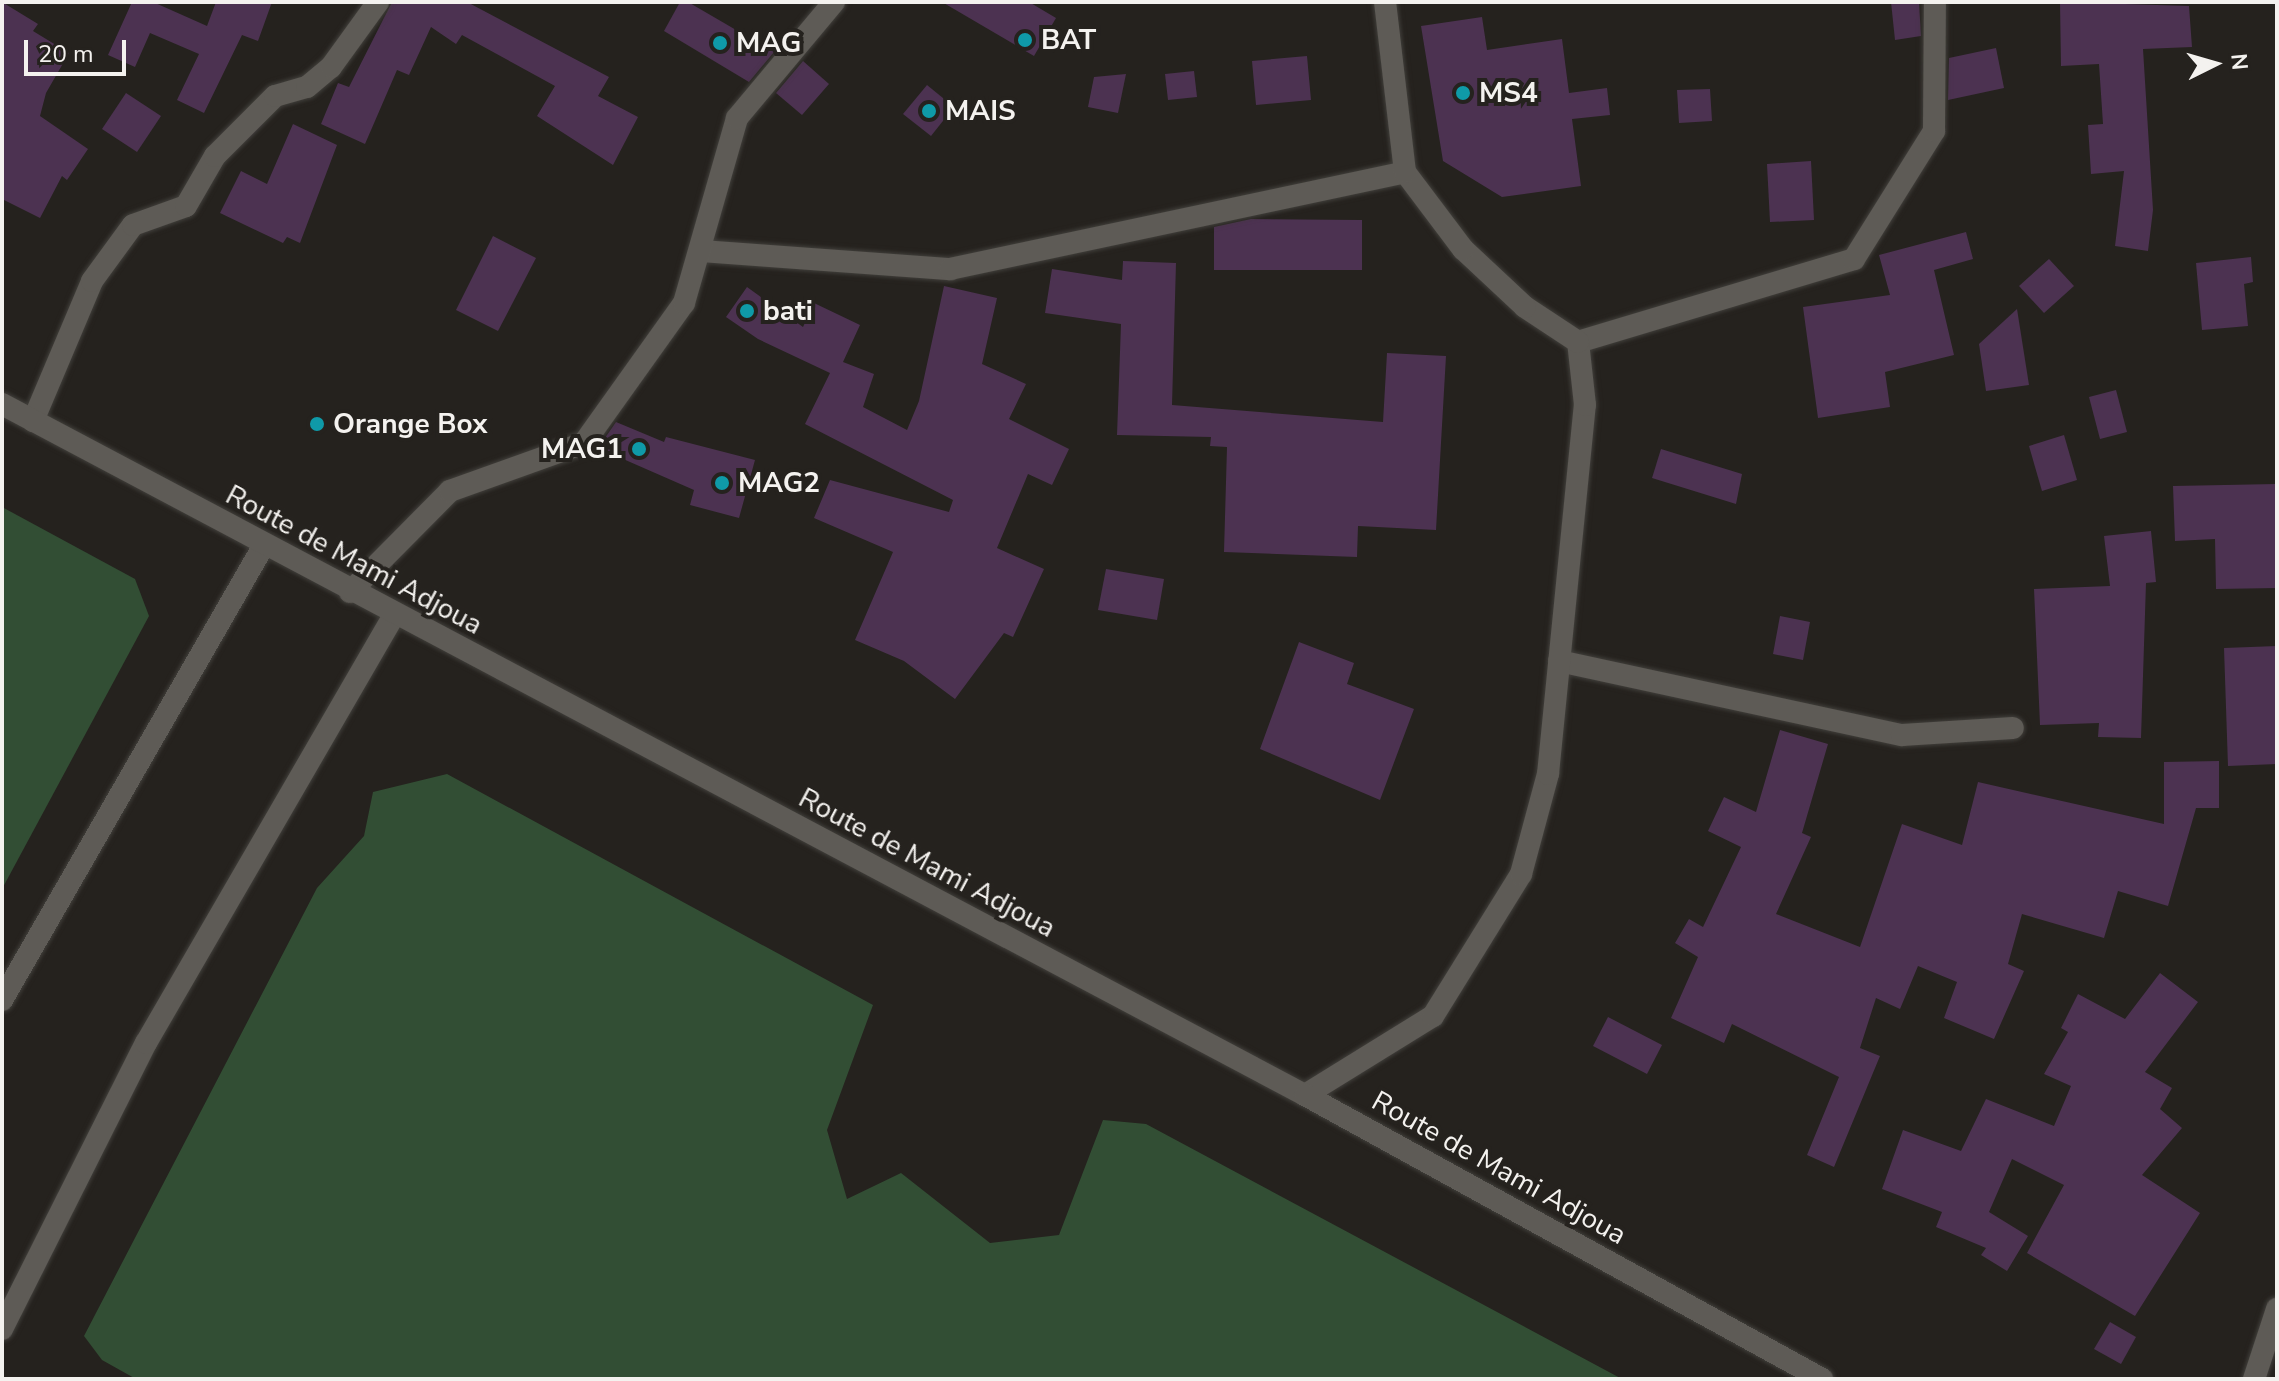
<!DOCTYPE html>
<html>
<head>
<meta charset="utf-8">
<style>
  body { margin:0 }
  #map { position:relative; width:2279px; height:1381px; overflow:hidden; background:#25221e; font-family:"Nunito Sans",sans-serif }
  div>[style] { position:absolute }
  [style*='--x'] { left:calc(var(--x)*1px); top:calc(var(--y)*1px); width:calc(var(--w)*1px); rotate:calc(var(--a)*1deg) }
  .green>* { inset:0; background:#324e34 }
  .building>* { inset:0; background:#4c3251 }
  .roads { filter:drop-shadow(0 0 2px #413f3b) drop-shadow(0 0 2px #413f3b) }
  .minor>* { height:22px; margin:-11px; padding:0 11px; transform-origin:11px; border-radius:11px; background:#5e5b56 }
  .tertiary>* { height:22px; margin:-11px; padding:0 11px; transform-origin:11px; border-radius:11px; background:#5e5b56 }
  .dots>* { width:22px; height:22px; translate:-50% -50%; box-sizing:border-box; border:4px solid #25221e; border-radius:50% }
  span { translate:-50% -50%; white-space:nowrap; text-align:center; line-height:1.15; -webkit-text-stroke:8px #25221e; paint-order:stroke }
  .poi-label { font-size:28px; color:#f4f2ef; font-weight:700 }
  .left { translate:0 -50%; text-align:left }
  .right { translate:-100% -50%; text-align:right }
  .street-label { font-size:28px; color:#f4f2ef }
  .frame { position:absolute; inset:0; border:4px solid #f4f2ef; pointer-events:none }
  .north { position:absolute; left:2175px; top:24px; width:80px; height:80px; -webkit-text-stroke:6px #25221e; paint-order:stroke; rotate:85deg; font-size:22px; font-weight:700; line-height:32px; text-align:center; color:#f4f2ef }
  .north::after { content:''; display:block; margin:auto; width:28px; height:36px; background:#f4f2ef; clip-path:polygon(50% 0,100% 100%,50% 72%,0 100%) }
  .scale { position:absolute; left:24px; top:40px; width:102px; height:36px; box-sizing:border-box; border:4px solid #f4f2ef; border-top:0; padding-left:10px; font-size:24px; line-height:28px; white-space:nowrap; color:#f4f2ef; -webkit-text-stroke:6px #25221e; paint-order:stroke }
</style>
</head>
<body>
<div id="map">
  <div class="green">
    <i style="clip-path:polygon(2px 507px,135px 579px,149px 616px,2px 889px)"></i>
    <i style="clip-path:polygon(447px 774px,873px 1005px,827px 1130px,847px 1199px,901px 1173px,990px 1243px,1059px 1235px,1103px 1120px,1146px 1124px,1622px 1379px,136px 1379px,102px 1360px,84px 1336px,317px 888px,364px 836px,373px 792px)"></i>
  </div>
  <div class="building">
    <i style="clip-path:polygon(2px 2px,38px 24px,33px 31px,69px 53px,46px 93px,40px 116px,88px 149px,67px 180px,62px 176px,40px 218px,2px 199px)"></i>
    <i style="clip-path:polygon(132px 2px,153px 2px,207px 26px,216px 2px,272px 2px,258px 41px,242px 35px,204px 113px,177px 100px,199px 54px,150px 33px,135px 67px,108px 55px)"></i>
    <i style="clip-path:polygon(392px 2px,467px 2px,609px 77px,598px 96px,638px 117px,613px 165px,537px 116px,555px 86px,462px 35px,456px 44px,431px 27px,409px 75px,397px 70px,365px 144px,321px 124px,338px 83px,349px 87px)"></i>
    <i style="clip-path:polygon(680px 2px,688px 2px,774px 52px,749px 82px,664px 31px)"></i>
    <i style="clip-path:polygon(942px 2px,1029px 2px,1056px 18px,1034px 56px)"></i>
    <i style="clip-path:polygon(1891px 2px,1919px 2px,1921px 36px,1895px 40px)"></i>
    <i style="clip-path:polygon(2060px 2px,2189px 6px,2192px 47px,2143px 49px,2153px 210px,2148px 251px,2115px 246px,2124px 171px,2091px 174px,2088px 125px,2103px 124px,2099px 64px,2061px 66px)"></i>
    <i style="clip-path:polygon(1482px 17px,1487px 50px,1562px 39px,1569px 93px,1607px 88px,1610px 115px,1572px 119px,1581px 186px,1502px 197px,1443px 161px,1421px 26px)"></i>
    <i style="clip-path:polygon(1996px 48px,2004px 88px,1948px 100px,1949px 58px)"></i>
    <i style="clip-path:polygon(1307px 56px,1311px 100px,1256px 105px,1252px 61px)"></i>
    <i style="clip-path:polygon(803px 61px,829px 84px,802px 115px,776px 93px)"></i>
    <i style="clip-path:polygon(1194px 71px,1197px 97px,1168px 100px,1165px 74px)"></i>
    <i style="clip-path:polygon(1126px 74px,1118px 113px,1088px 107px,1094px 77px)"></i>
    <i style="clip-path:polygon(927px 85px,954px 107px,931px 136px,903px 114px)"></i>
    <i style="clip-path:polygon(1710px 89px,1712px 121px,1679px 123px,1677px 90px)"></i>
    <i style="clip-path:polygon(126px 93px,161px 116px,137px 152px,102px 129px)"></i>
    <i style="clip-path:polygon(293px 124px,337px 145px,300px 243px,287px 237px,283px 243px,220px 213px,241px 171px,267px 184px)"></i>
    <i style="clip-path:polygon(1811px 161px,1814px 220px,1770px 222px,1767px 164px)"></i>
    <i style="clip-path:polygon(1251px 219px,1362px 220px,1362px 270px,1214px 270px,1214px 227px)"></i>
    <i style="clip-path:polygon(1966px 232px,1973px 259px,1934px 270px,1954px 355px,1885px 372px,1890px 407px,1818px 418px,1803px 307px,1890px 295px,1879px 255px)"></i>
    <i style="clip-path:polygon(493px 236px,536px 258px,498px 331px,456px 310px)"></i>
    <i style="clip-path:polygon(2251px 257px,2253px 282px,2244px 284px,2248px 326px,2202px 330px,2196px 263px)"></i>
    <i style="clip-path:polygon(2049px 259px,2074px 286px,2044px 313px,2019px 286px)"></i>
    <i style="clip-path:polygon(1123px 261px,1176px 263px,1172px 405px,1383px 422px,1387px 353px,1446px 356px,1436px 530px,1358px 526px,1357px 557px,1224px 552px,1227px 447px,1210px 446px,1211px 437px,1117px 435px,1121px 324px,1045px 313px,1052px 269px,1122px 280px)"></i>
    <i style="clip-path:polygon(944px 286px,997px 298px,982px 364px,1026px 384px,1009px 419px,1069px 449px,1052px 485px,1028px 474px,997px 548px,1044px 569px,1013px 637px,1004px 633px,955px 699px,904px 661px,855px 640px,893px 552px,814px 518px,830px 480px,949px 512px,953px 500px,805px 424px,830px 373px,758px 339px,726px 317px,747px 287px,803px 327px,814px 303px,860px 325px,843px 362px,874px 374px,863px 407px,907px 430px,919px 401px)"></i>
    <i style="clip-path:polygon(2017px 309px,2029px 385px,1986px 391px,1979px 344px)"></i>
    <i style="clip-path:polygon(2116px 390px,2127px 432px,2100px 439px,2089px 397px)"></i>
    <i style="clip-path:polygon(616px 422px,664px 442px,666px 437px,755px 460px,739px 518px,690px 505px,694px 490px,598px 448px)"></i>
    <i style="clip-path:polygon(2064px 435px,2077px 480px,2042px 491px,2029px 446px)"></i>
    <i style="clip-path:polygon(1661px 449px,1742px 474px,1736px 504px,1652px 478px)"></i>
    <i style="clip-path:polygon(2276px 484px,2277px 588px,2216px 589px,2215px 539px,2175px 541px,2173px 486px)"></i>
    <i style="clip-path:polygon(2151px 531px,2156px 582px,2146px 583px,2141px 738px,2098px 737px,2099px 723px,2040px 725px,2034px 589px,2110px 586px,2104px 536px)"></i>
    <i style="clip-path:polygon(1106px 569px,1164px 579px,1157px 620px,1098px 610px)"></i>
    <i style="clip-path:polygon(1780px 616px,1810px 622px,1803px 660px,1773px 654px)"></i>
    <i style="clip-path:polygon(1299px 642px,1354px 663px,1347px 684px,1414px 709px,1380px 800px,1260px 749px)"></i>
    <i style="clip-path:polygon(2277px 646px,2277px 764px,2228px 766px,2224px 648px)"></i>
    <i style="clip-path:polygon(1780px 730px,1828px 744px,1802px 833px,1811px 837px,1776px 914px,1860px 947px,1902px 824px,1962px 845px,1978px 782px,2164px 824px,2164px 762px,2219px 761px,2219px 808px,2196px 808px,2168px 906px,2118px 891px,2104px 938px,2022px 914px,2008px 964px,2024px 971px,1994px 1039px,1944px 1018px,1957px 982px,1918px 966px,1900px 1009px,1876px 998px,1860px 1048px,1880px 1056px,1834px 1167px,1807px 1155px,1839px 1077px,1732px 1024px,1724px 1043px,1671px 1018px,1698px 957px,1675px 943px,1689px 919px,1703px 927px,1741px 847px,1708px 831px,1724px 797px,1756px 812px)"></i>
    <i style="clip-path:polygon(2160px 973px,2198px 1002px,2145px 1072px,2172px 1088px,2160px 1109px,2182px 1128px,2142px 1175px,2200px 1213px,2135px 1316px,2027px 1253px,2064px 1185px,2012px 1159px,1989px 1212px,2028px 1236px,2007px 1271px,1981px 1255px,1986px 1248px,1936px 1227px,1942px 1212px,1882px 1189px,1903px 1130px,1961px 1151px,1986px 1099px,2054px 1126px,2071px 1086px,2044px 1074px,2068px 1032px,2061px 1028px,2078px 994px,2125px 1019px)"></i>
    <i style="clip-path:polygon(1608px 1017px,1662px 1045px,1647px 1074px,1593px 1046px)"></i>
    <i style="clip-path:polygon(2110px 1322px,2136px 1337px,2121px 1364px,2094px 1349px)"></i>
  </div>
  <div class="roads">
    <div class="minor">
      <i style="--x:702;--y:251;--w:249;--a:4.2"></i>
      <i style="--x:950;--y:269;--w:465;--a:-12"></i>
      <i style="--x:1578;--y:342;--w:288;--a:-16.7"></i>
      <i style="--x:1854;--y:259;--w:151;--a:-58"></i>
      <i style="--x:1934;--y:131;--w:129;--a:-89.6"></i>
      <i style="--x:33;--y:421;--w:152;--a:-67.1"></i>
      <i style="--x:92;--y:281;--w:69;--a:-53.8"></i>
      <i style="--x:133;--y:225;--w:56;--a:-19.7"></i>
      <i style="--x:186;--y:206;--w:58;--a:-59.9"></i>
      <i style="--x:215;--y:156;--w:85;--a:-45"></i>
      <i style="--x:275;--y:96;--w:33;--a:-16"></i>
      <i style="--x:307;--y:87;--w:31;--a:-40"></i>
      <i style="--x:331;--y:67;--w:80;--a:-54.1"></i>
      <i style="--x:350;--y:592;--w:142;--a:-45.3"></i>
      <i style="--x:450;--y:491;--w:142;--a:-19.7"></i>
      <i style="--x:584;--y:443;--w:172;--a:-54.5"></i>
      <i style="--x:684;--y:303;--w:192;--a:-74"></i>
      <i style="--x:737;--y:118;--w:151;--a:-50.1"></i>
      <i style="--x:1559;--y:661;--w:351;--a:12.2"></i>
      <i style="--x:1902;--y:735;--w:111;--a:-3.6"></i>
      <i style="--x:2;--y:1000;--w:525;--a:-60.07"></i>
      <i style="--x:1305;--y:1095;--w:150;--a:-31.7"></i>
      <i style="--x:1433;--y:1016;--w:167;--a:-58.2"></i>
      <i style="--x:1521;--y:874;--w:104;--a:-74.9"></i>
      <i style="--x:1548;--y:774;--w:371;--a:-84.3"></i>
      <i style="--x:1585;--y:405;--w:63;--a:-96.3"></i>
      <i style="--x:1578;--y:342;--w:64;--a:-146.6"></i>
      <i style="--x:1525;--y:307;--w:85;--a:-136.9"></i>
      <i style="--x:1463;--y:249;--w:96;--a:-127"></i>
      <i style="--x:1405;--y:172;--w:171;--a:-96.7"></i>
      <i style="--x:2;--y:1329;--w:320;--a:-63.3"></i>
      <i style="--x:146;--y:1043;--w:494;--a:-59.9"></i>
      <i style="--x:2254;--y:1379;--w:74;--a:-71.8"></i>
    </div>
    <div class="tertiary">
      <i style="--x:2;--y:404;--w:1475;--a:27.94"></i>
      <i style="--x:1305;--y:1095;--w:590;--a:28.78"></i>
    </div>
  </div>
  <div class="dots">
    <i style="left:1025px;top:40px;background:#0f9aa8"></i>
    <i style="left:720px;top:43px;background:#0f9aa8"></i>
    <i style="left:1463px;top:93px;background:#0f9aa8"></i>
    <i style="left:929px;top:111px;background:#0f9aa8"></i>
    <i style="left:747px;top:311px;background:#0f9aa8"></i>
    <i style="left:317px;top:424px;background:#0f9aa8"></i>
    <i style="left:639px;top:449px;background:#0f9aa8"></i>
    <i style="left:722px;top:483px;background:#0f9aa8"></i>
  </div>
  <div class="poi-label">
    <span class="left" style="left:1041px;top:40px">BAT</span>
    <span class="left" style="left:736px;top:43px">MAG</span>
    <span class="left" style="left:1479px;top:93px">MS4</span>
    <span class="left" style="left:945px;top:111px">MAIS</span>
    <span class="left" style="left:763px;top:311px">bati</span>
    <span class="left" style="left:333px;top:424px">Orange Box</span>
    <span class="right" style="left:623px;top:449px">MAG1</span>
    <span class="left" style="left:738px;top:483px">MAG2</span>
  </div>
  <div class="street-label">
    <span style="left:354px;top:560px;rotate:28deg">Route de Mami Adjoua</span>
    <span style="left:927px;top:863px;rotate:28deg">Route de Mami Adjoua</span>
    <span style="left:1499px;top:1168px;rotate:29deg">Route de Mami Adjoua</span>
  </div>
  <div class="frame"></div>
  <div class="north">N</div>
  <div class="scale">20 m</div>
</div>
</body>
</html>
